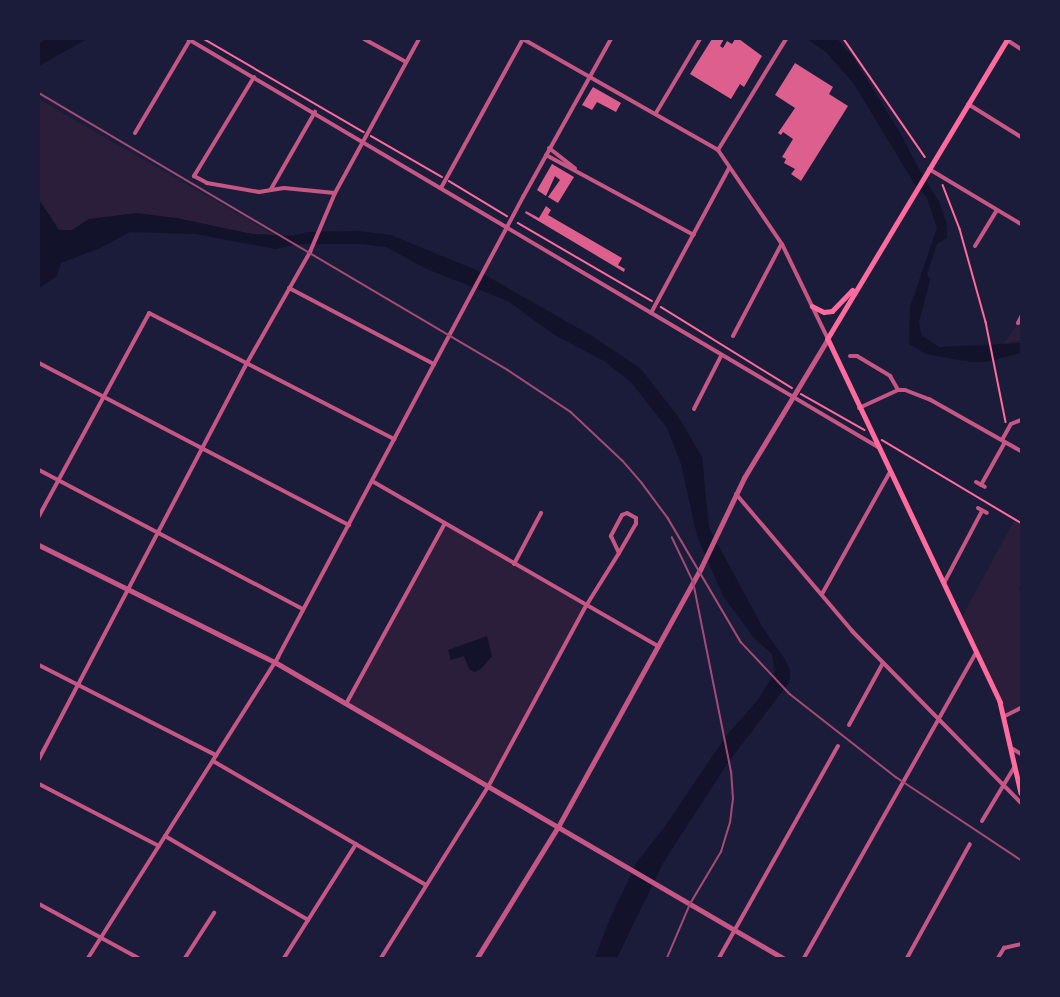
<!DOCTYPE html>
<html>
<head>
<meta charset="utf-8">
<style>
  body { margin:0 }
  #map { position:relative; width:1060px; height:997px; overflow:hidden; background:#1b1b3a; font-family:Manrope,sans-serif }
  div>[style] { position:absolute }
  [style*='--x'] { left:calc(var(--x)*1px); top:calc(var(--y)*1px); width:calc(var(--w)*1px); rotate:calc(var(--a)*1deg) }
  .green>* { inset:0; background:#2a1e3b }
  .water>* { inset:0; background:#12122b }
  .building>* { inset:0; background:#dd5f8e }
  .path>* { height:1.5px; margin:-0.75px; padding:0 0.75px; transform-origin:0.75px; border-radius:0.75px; background:#ff6b9d }
  .minor>* { height:4px; margin:-2px; padding:0 2px; transform-origin:2px; border-radius:2px; background:#c65784 }
  .tertiary>* { height:4.5px; margin:-2.25px; padding:0 2.25px; transform-origin:2.25px; border-radius:2.25px; background:#c65784 }
  .secondary>* { height:4.5px; margin:-2.25px; padding:0 2.25px; transform-origin:2.25px; border-radius:2.25px; background:#ff6b9d }
  .rail>* { height:1.5px; margin:-0.75px; padding:0 0.75px; transform-origin:0.75px; border-radius:0.75px; background:#a44b75 }
  span { translate:-50% -50%; white-space:nowrap; text-align:center; line-height:1.15; -webkit-text-stroke:4.5px #1b1b3a; paint-order:stroke }
  .frame { position:absolute; inset:0; border:40px solid #1b1b3a; pointer-events:none }
</style>
</head>
<body>
<div id="map">
  <div class="green">
    <i style="clip-path:polygon(39px 99px,104px 137px,275px 235px,252px 234px,176px 218px,89px 219px,72px 230px,59px 230px,39px 200px)"></i>
    <i style="clip-path:polygon(1021px 317px,1021px 340px,1004px 344px,1018px 323px)"></i>
    <i style="clip-path:polygon(1015px 519px,1021px 523px,1021px 584px,1018px 590px,1021px 592px,1021px 708px,1005px 716px,960px 620px)"></i>
    <i style="clip-path:polygon(445px 523px,586px 606px,488px 787px,346px 704px)"></i>
  </div>
  <div class="water">
    <i style="clip-path:polygon(46px 39px,87px 39px,39px 66px,39px 44px)"></i>
    <i style="clip-path:polygon(807px 39px,837px 39px,853px 57px,902px 136px,915px 162px,940px 204px,947px 225px,947px 238px,937px 244px,927px 274px,930px 280px,919px 322px,921px 335px,939px 347px,1021px 343px,1021px 353px,985px 362px,970px 362px,926px 354px,909px 344px,910px 307px,937px 228px,927px 198px,914px 183px,854px 84px,826px 52px)"></i>
    <i style="clip-path:polygon(39px 200px,59px 230px,72px 230px,89px 219px,137px 213px,176px 218px,252px 234px,292px 236px,308px 232px,358px 231px,391px 235px,476px 270px,592px 336px,640px 368px,677px 415px,702px 457px,709px 528px,763px 628px,784px 658px,790px 670px,790px 681px,727px 764px,663px 863px,617px 958px,595px 958px,608px 923px,637px 862px,663px 829px,727px 735px,757px 701px,775px 672px,772px 654px,754px 638px,723px 596px,697px 536px,681px 464px,667px 428px,631px 382px,604px 361px,553px 334px,508px 301px,427px 269px,386px 247px,361px 244px,297px 244px,275px 249px,196px 234px,130px 232px,100px 248px,61px 263px,57px 276px,39px 288px)"></i>
    <i style="clip-path:polygon(487px 636px,492px 656px,481px 669px,475px 672px,469px 669px,464px 656px,451px 660px,448px 650px)"></i>
  </div>
  <div class="building">
    <i style="clip-path:polygon(712px 39px,724px 39px,720px 46px,723px 48px,727px 41px,732px 44px,735px 39px,739px 39px,762px 56px,744px 87px,740px 84px,731px 99px,690px 74px)"></i>
    <i style="clip-path:polygon(795px 63px,833px 87px,829px 94px,848px 106px,801px 181px,791px 174px,795px 169px,784px 163px,786px 159px,782px 157px,793px 139px,783px 132px,781px 135px,778px 133px,795px 108px,775px 95px)"></i>
    <i style="clip-path:polygon(593px 87px,621px 103px,616px 112px,597px 102px,592px 110px,582px 105px)"></i>
    <i style="clip-path:polygon(552px 164px,574px 177px,558px 203px,548px 197px,560px 180px,555px 176px,546px 196px,537px 190px)"></i>
    <i style="clip-path:polygon(546px 206px,551px 210px,548px 215px,622px 258px,618px 265px,625px 269px,624px 272px,525px 213px,526px 211px,539px 218px)"></i>
  </div>
  <div class="path">
    <i style="--x:204;--y:39;--w:185;--a:30.2"></i>
    <i style="--x:844;--y:39;--w:143;--a:55.5"></i>
    <i style="--x:371;--y:136;--w:82;--a:30"></i>
    <i style="--x:449;--y:181;--w:68;--a:31.1"></i>
    <i style="--x:943;--y:185;--w:47;--a:68.9"></i>
    <i style="--x:960;--y:229;--w:97;--a:74.4"></i>
    <i style="--x:986;--y:322;--w:102;--a:78.7"></i>
    <i style="--x:518;--y:223;--w:155;--a:30.2"></i>
    <i style="--x:661;--y:307;--w:154;--a:31.7"></i>
    <i style="--x:801;--y:394;--w:73;--a:29.4"></i>
    <i style="--x:882;--y:440;--w:162;--a:30.8"></i>
  </div>
  <div class="minor">
    <i style="--x:188;--y:39;--w:802;--a:30.6"></i>
    <i style="--x:364;--y:39;--w:48;--a:28.7"></i>
    <i style="--x:523;--y:39;--w:224;--a:29.6"></i>
    <i style="--x:718;--y:150;--w:114;--a:55.8"></i>
    <i style="--x:782;--y:244;--w:106;--a:64.2"></i>
    <i style="--x:1007;--y:40;--w:17;--a:33"></i>
    <i style="--x:254;--y:77;--w:116;--a:121.2"></i>
    <i style="--x:194;--y:176;--w:15;--a:28"></i>
    <i style="--x:207;--y:183;--w:53;--a:9.8"></i>
    <i style="--x:259;--y:192;--w:25;--a:-9"></i>
    <i style="--x:284;--y:188;--w:51;--a:5.6"></i>
    <i style="--x:968;--y:104;--w:62;--a:31.9"></i>
    <i style="--x:656;--y:113;--w:86;--a:-59.3"></i>
    <i style="--x:135;--y:133;--w:108;--a:-59.4"></i>
    <i style="--x:549;--y:148;--w:33;--a:38"></i>
    <i style="--x:718;--y:150;--w:130;--a:-58.5"></i>
    <i style="--x:546;--y:155;--w:168;--a:28.4"></i>
    <i style="--x:929;--y:169;--w:107;--a:30.9"></i>
    <i style="--x:441;--y:188;--w:170;--a:-61.2"></i>
    <i style="--x:271;--y:189;--w:89;--a:-60.3"></i>
    <i style="--x:975;--y:246;--w:42;--a:-58.6"></i>
    <i style="--x:289;--y:288;--w:164;--a:27.7"></i>
    <i style="--x:651;--y:313;--w:165;--a:-61.7"></i>
    <i style="--x:1018;--y:323;--w:7;--a:-63"></i>
    <i style="--x:733;--y:336;--w:103;--a:-62.2"></i>
    <i style="--x:850;--y:356;--w:7;--a:0"></i>
    <i style="--x:857;--y:356;--w:39;--a:31"></i>
    <i style="--x:890;--y:376;--w:16;--a:60"></i>
    <i style="--x:39;--y:363;--w:350;--a:27.6"></i>
    <i style="--x:859;--y:408;--w:43;--a:-24.8"></i>
    <i style="--x:898;--y:390;--w:7;--a:0"></i>
    <i style="--x:905;--y:390;--w:26;--a:21"></i>
    <i style="--x:929;--y:399;--w:106;--a:29.5"></i>
    <i style="--x:694;--y:409;--w:59;--a:-63"></i>
    <i style="--x:1002;--y:440;--w:18;--a:-61"></i>
    <i style="--x:1011;--y:424;--w:11;--a:-22"></i>
    <i style="--x:39;--y:470;--w:298;--a:27.8"></i>
    <i style="--x:372;--y:481;--w:330;--a:30"></i>
    <i style="--x:976;--y:482;--w:10;--a:29"></i>
    <i style="--x:981;--y:485;--w:49;--a:-60.8"></i>
    <i style="--x:736;--y:494;--w:180;--a:49.7"></i>
    <i style="--x:852;--y:631;--w:241;--a:45.5"></i>
    <i style="--x:978;--y:508;--w:10;--a:29"></i>
    <i style="--x:39;--y:516;--w:231;--a:-61.5"></i>
    <i style="--x:149;--y:313;--w:276;--a:27.2"></i>
    <i style="--x:514;--y:564;--w:58;--a:-62.1"></i>
    <i style="--x:944;--y:583;--w:81;--a:-62.2"></i>
    <i style="--x:822;--y:594;--w:140;--a:-60.9"></i>
    <i style="--x:39;--y:665;--w:199;--a:27"></i>
    <i style="--x:346;--y:704;--w:206;--a:-61.3"></i>
    <i style="--x:1005;--y:716;--w:18;--a:-27"></i>
    <i style="--x:849;--y:725;--w:71;--a:-61.3"></i>
    <i style="--x:1013;--y:749;--w:9;--a:32"></i>
    <i style="--x:39;--y:759;--w:447;--a:-62.3"></i>
    <i style="--x:247;--y:363;--w:128;--a:-60.4"></i>
    <i style="--x:310;--y:252;--w:64;--a:-67"></i>
    <i style="--x:335;--y:193;--w:175;--a:-61.4"></i>
    <i style="--x:213;--y:761;--w:246;--a:30.2"></i>
    <i style="--x:39;--y:784;--w:135;--a:27.3"></i>
    <i style="--x:982;--y:821;--w:64;--a:-59"></i>
    <i style="--x:165;--y:836;--w:166;--a:30.4"></i>
    <i style="--x:39;--y:904;--w:113;--a:28.6"></i>
    <i style="--x:88;--y:958;--w:356;--a:-57.7"></i>
    <i style="--x:278;--y:657;--w:521;--a:-61.96"></i>
    <i style="--x:523;--y:197;--w:181;--a:-60.9"></i>
    <i style="--x:185;--y:958;--w:54;--a:-57.2"></i>
    <i style="--x:284;--y:958;--w:135;--a:-57.7"></i>
    <i style="--x:381;--y:958;--w:202;--a:-58"></i>
    <i style="--x:488;--y:787;--w:206;--a:-61.6"></i>
    <i style="--x:586;--y:606;--w:62;--a:-58.1"></i>
    <i style="--x:619;--y:553;--w:34;--a:-60"></i>
    <i style="--x:636;--y:524;--w:6;--a:-90"></i>
    <i style="--x:636;--y:518;--w:10;--a:-151"></i>
    <i style="--x:627;--y:513;--w:5;--a:158"></i>
    <i style="--x:622;--y:515;--w:24;--a:118"></i>
    <i style="--x:611;--y:536;--w:19;--a:65"></i>
    <i style="--x:719;--y:958;--w:243;--a:-60.7"></i>
    <i style="--x:804;--y:958;--w:350;--a:-60.6"></i>
    <i style="--x:907;--y:958;--w:130;--a:-61.1"></i>
    <i style="--x:998;--y:958;--w:12;--a:-59"></i>
    <i style="--x:1004;--y:948;--w:17;--a:-13"></i>
  </div>
  <div class="tertiary">
    <i style="--x:39;--y:545;--w:263;--a:26.4"></i>
    <i style="--x:275;--y:662;--w:588;--a:30.23"></i>
    <i style="--x:477;--y:958;--w:154;--a:-58.3"></i>
    <i style="--x:558;--y:827;--w:294;--a:-61.1"></i>
    <i style="--x:700;--y:570;--w:102;--a:-64.4"></i>
    <i style="--x:744;--y:478;--w:162;--a:-58.9"></i>
  </div>
  <div class="secondary">
    <i style="--x:1008;--y:39;--w:350;--a:121"></i>
    <i style="--x:828;--y:339;--w:402;--a:64.6"></i>
    <i style="--x:1000;--y:702;--w:93;--a:77"></i>
    <i style="--x:812;--y:306;--w:13;--a:27"></i>
    <i style="--x:824;--y:312;--w:8;--a:-7"></i>
    <i style="--x:832;--y:311;--w:29;--a:-46"></i>
  </div>
  <div class="rail">
    <i style="--x:39;--y:93;--w:545;--a:30.57"></i>
    <i style="--x:508;--y:370;--w:76;--a:33.7"></i>
    <i style="--x:571;--y:412;--w:71;--a:43.3"></i>
    <i style="--x:623;--y:461;--w:29;--a:49"></i>
    <i style="--x:642;--y:483;--w:44;--a:53.4"></i>
    <i style="--x:668;--y:518;--w:144;--a:59.5"></i>
    <i style="--x:741;--y:642;--w:71;--a:46.7"></i>
    <i style="--x:790;--y:694;--w:135;--a:38.1"></i>
    <i style="--x:896;--y:777;--w:150;--a:33.6"></i>
    <i style="--x:667;--y:958;--w:59;--a:-66.9"></i>
    <i style="--x:690;--y:904;--w:61;--a:-59.2"></i>
    <i style="--x:721;--y:852;--w:30;--a:-73"></i>
    <i style="--x:730;--y:823;--w:24;--a:-83"></i>
    <i style="--x:733;--y:799;--w:27;--a:-94"></i>
    <i style="--x:731;--y:772;--w:194;--a:-101.3"></i>
    <i style="--x:693;--y:582;--w:49;--a:-115.5"></i>
  </div>
  <div class="frame"></div>
</div>
</body>
</html>
